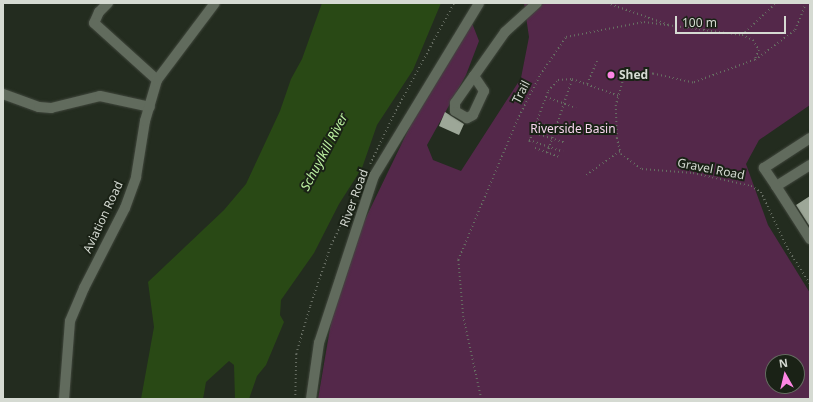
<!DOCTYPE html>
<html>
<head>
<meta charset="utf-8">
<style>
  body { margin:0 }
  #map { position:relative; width:813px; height:402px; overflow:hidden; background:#232c1f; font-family:"Noto Sans",sans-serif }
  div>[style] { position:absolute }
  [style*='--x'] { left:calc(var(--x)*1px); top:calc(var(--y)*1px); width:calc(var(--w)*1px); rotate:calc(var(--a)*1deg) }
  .green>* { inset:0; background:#54284a }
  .water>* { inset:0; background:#294915 }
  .building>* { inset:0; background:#9da798 }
  .path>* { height:1.5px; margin-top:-0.75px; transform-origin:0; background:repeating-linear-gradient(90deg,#666d62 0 1px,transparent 0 4px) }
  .roads { filter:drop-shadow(0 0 1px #41473d) drop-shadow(0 0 1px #41473d) }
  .minor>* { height:10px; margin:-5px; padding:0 5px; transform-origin:5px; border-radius:5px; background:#616b5d }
  .dots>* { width:11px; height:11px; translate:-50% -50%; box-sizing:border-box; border:2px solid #1a2216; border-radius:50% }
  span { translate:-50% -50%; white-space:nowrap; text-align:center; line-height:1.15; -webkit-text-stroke:4px #1a2216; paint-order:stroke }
  .poi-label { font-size:12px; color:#d5dad2; font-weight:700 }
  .left { translate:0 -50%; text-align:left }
  .street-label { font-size:12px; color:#d5dad2 }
  .park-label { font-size:12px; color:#f7d6ee }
  .water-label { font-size:13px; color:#bdf2a2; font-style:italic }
  .frame { position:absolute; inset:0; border:4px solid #d5dad2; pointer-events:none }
  .north { position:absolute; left:765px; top:354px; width:40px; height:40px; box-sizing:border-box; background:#1a2216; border:1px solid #656c61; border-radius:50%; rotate:352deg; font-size:11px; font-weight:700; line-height:16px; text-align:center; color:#d5dad2 }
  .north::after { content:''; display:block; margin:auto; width:14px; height:18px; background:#fd86e3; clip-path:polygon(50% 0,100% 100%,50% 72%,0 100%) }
  .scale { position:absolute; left:675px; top:16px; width:111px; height:18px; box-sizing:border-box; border:2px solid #d5dad2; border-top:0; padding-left:5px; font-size:12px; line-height:14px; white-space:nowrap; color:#d5dad2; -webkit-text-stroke:3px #1a2216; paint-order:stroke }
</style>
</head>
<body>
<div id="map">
  <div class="green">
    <i style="clip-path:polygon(evenodd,524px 3px,810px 3px,810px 105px,759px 140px,746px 164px,768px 225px,810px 293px,810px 399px,318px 399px,336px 293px,358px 234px,416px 114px,472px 23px,479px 41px,466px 75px,427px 145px,433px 160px,461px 171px,521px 78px,529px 37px,524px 3px,773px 362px,797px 362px,797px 386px,773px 386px,773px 362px)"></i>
  </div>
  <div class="water">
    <i style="clip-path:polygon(322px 3px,441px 3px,413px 70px,377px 125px,362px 168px,339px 204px,314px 253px,281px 300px,280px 315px,284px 322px,266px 365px,257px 376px,249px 399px,235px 399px,234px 365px,229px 361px,206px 382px,203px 399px,141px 399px,154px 327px,148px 282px,224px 210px,246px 184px,280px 111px,291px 79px,302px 59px)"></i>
  </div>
  <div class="building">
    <i style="clip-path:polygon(445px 112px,464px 124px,459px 135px,439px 126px)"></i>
    <i style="clip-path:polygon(810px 196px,810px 227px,796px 205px)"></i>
  </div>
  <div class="path">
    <i style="--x:607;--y:3;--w:66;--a:19.5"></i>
    <i style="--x:742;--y:35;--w:47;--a:-43.3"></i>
    <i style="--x:755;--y:60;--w:50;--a:-36.9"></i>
    <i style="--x:795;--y:30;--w:29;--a:-68"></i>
    <i style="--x:627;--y:67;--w:40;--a:106"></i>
    <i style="--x:616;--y:105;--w:33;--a:88"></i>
    <i style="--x:617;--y:138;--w:16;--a:76"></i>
    <i style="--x:621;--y:154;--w:26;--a:36"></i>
    <i style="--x:642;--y:169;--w:51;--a:4.5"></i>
    <i style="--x:693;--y:173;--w:59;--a:12.6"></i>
    <i style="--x:751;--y:186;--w:12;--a:31"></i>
    <i style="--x:761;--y:192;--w:63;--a:64.7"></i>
    <i style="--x:788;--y:249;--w:41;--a:57.8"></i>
    <i style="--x:587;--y:84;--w:25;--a:-67"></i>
    <i style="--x:546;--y:97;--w:32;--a:20"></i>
    <i style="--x:536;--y:122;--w:40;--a:18.9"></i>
    <i style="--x:532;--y:132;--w:35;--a:18"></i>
    <i style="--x:529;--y:140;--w:36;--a:19"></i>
    <i style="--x:529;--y:142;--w:54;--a:-69.6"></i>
    <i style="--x:548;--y:91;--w:15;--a:-48"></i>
    <i style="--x:558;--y:80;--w:14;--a:-4"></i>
    <i style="--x:572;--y:79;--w:50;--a:19.9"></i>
    <i style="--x:535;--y:148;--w:27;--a:20"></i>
    <i style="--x:547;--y:153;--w:78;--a:-71.3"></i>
    <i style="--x:370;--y:164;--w:55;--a:-64.4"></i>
    <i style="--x:394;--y:114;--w:126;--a:-61.6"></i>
    <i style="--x:586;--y:175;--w:42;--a:-35.2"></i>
    <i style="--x:295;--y:399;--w:45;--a:-88.7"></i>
    <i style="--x:296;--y:354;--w:50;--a:-73.7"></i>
    <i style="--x:310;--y:306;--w:65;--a:-71"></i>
    <i style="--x:331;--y:245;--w:73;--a:-64.1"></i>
    <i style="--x:481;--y:399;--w:84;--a:-102.4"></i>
    <i style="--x:463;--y:317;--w:57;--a:-95"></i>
    <i style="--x:458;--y:260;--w:152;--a:-67.1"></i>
    <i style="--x:517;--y:120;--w:51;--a:-62.9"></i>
    <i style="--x:540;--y:75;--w:46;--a:-55.6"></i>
    <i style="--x:566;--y:37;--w:79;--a:-10.9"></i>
    <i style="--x:644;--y:22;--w:99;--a:7.6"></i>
    <i style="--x:742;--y:35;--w:12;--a:24"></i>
    <i style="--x:753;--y:40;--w:12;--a:59"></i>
    <i style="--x:759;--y:50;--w:11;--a:112"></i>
    <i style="--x:755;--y:60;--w:66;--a:159.6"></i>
    <i style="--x:693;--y:83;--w:41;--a:-167.3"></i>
    <i style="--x:653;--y:74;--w:28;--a:176"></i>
  </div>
  <div class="roads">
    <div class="minor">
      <i style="--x:108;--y:3;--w:13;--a:135"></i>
      <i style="--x:99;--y:12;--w:12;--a:114"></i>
      <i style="--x:94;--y:23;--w:85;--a:42.1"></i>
      <i style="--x:474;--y:76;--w:18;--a:56"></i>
      <i style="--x:484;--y:91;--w:26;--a:115"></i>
      <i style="--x:473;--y:115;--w:7;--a:153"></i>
      <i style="--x:467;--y:118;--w:14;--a:-150"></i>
      <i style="--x:455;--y:111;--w:8;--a:-90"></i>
      <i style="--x:455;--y:103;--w:33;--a:-55"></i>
      <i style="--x:474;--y:76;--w:54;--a:-54.8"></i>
      <i style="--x:505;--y:32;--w:43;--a:-42.2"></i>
      <i style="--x:3;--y:94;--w:38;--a:20"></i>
      <i style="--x:39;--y:107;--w:12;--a:5"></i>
      <i style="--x:51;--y:108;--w:50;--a:-13.8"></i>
      <i style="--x:100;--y:96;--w:51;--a:12.4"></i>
      <i style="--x:810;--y:165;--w:40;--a:148"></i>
      <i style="--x:776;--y:186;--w:63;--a:57.3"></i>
      <i style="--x:776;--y:186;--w:22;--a:-124"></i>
      <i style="--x:764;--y:168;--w:55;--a:-33.1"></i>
      <i style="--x:64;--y:399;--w:78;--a:-85.6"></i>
      <i style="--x:70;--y:321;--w:36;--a:-67"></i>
      <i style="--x:84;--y:288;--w:90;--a:-62.9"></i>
      <i style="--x:125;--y:208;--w:33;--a:-70"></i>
      <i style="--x:136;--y:177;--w:57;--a:-80.9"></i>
      <i style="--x:145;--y:121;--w:43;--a:-73.7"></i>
      <i style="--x:157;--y:80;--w:96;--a:-53"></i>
      <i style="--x:311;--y:399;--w:57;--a:-81.9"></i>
      <i style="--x:319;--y:343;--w:176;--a:-71.8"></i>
      <i style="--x:374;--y:176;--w:202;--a:-58.7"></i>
    </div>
  </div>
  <div class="dots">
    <i style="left:611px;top:75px;background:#fd86e3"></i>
  </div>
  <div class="poi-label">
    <span class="left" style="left:619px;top:75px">Shed</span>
  </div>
  <div class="street-label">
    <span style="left:521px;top:92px;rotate:-63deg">Trail</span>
    <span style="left:711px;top:169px;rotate:11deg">Gravel Road</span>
    <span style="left:354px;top:198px;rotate:-70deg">River Road</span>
    <span style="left:103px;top:217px;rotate:-65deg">Aviation Road</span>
  </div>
  <div class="park-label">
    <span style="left:573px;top:129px">Riverside Basin</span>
  </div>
  <div class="water-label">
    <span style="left:324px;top:152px;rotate:-62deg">Schuylkill River</span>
  </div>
  <div class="frame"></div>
  <div class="north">N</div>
  <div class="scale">100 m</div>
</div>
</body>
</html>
